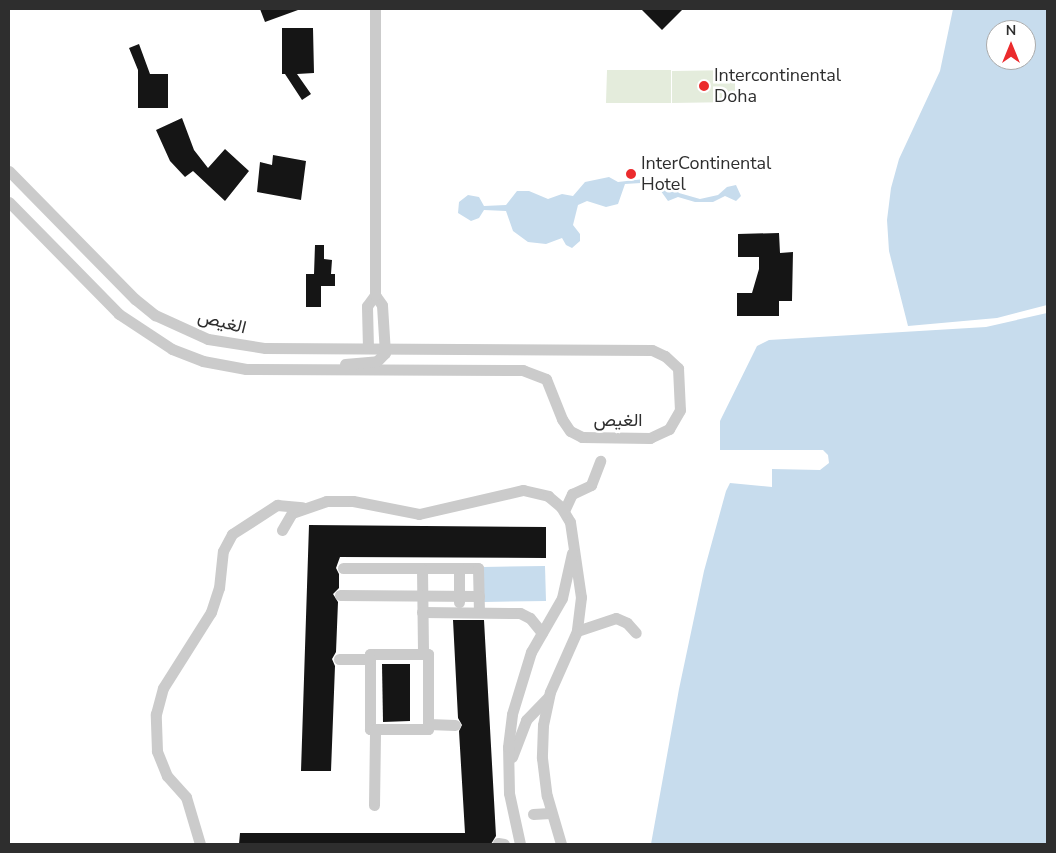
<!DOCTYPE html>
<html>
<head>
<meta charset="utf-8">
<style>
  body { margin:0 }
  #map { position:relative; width:1056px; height:853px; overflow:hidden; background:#fff; font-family:"Nunito Sans",Vazirmatn,sans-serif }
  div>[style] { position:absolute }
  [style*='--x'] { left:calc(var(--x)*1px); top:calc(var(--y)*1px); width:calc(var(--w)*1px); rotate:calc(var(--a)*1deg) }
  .green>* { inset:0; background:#e4ecdc }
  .water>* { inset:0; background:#c7dced }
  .building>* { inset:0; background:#151515 }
  .street>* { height:11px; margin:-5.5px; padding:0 5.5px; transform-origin:5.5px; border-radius:5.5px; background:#cbcbcb }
  .dots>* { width:14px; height:14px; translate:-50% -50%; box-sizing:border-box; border:2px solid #fff; border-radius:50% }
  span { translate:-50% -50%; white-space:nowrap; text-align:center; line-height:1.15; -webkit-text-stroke:5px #fff; paint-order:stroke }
  .poi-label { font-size:18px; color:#2e2e2e }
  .left { translate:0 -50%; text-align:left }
  .street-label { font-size:18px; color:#2e2e2e }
  .frame { position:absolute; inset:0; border:10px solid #2e2e2e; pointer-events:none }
  .north { position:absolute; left:986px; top:20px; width:50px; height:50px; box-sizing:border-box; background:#fff; border:1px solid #ababab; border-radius:50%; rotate:0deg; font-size:14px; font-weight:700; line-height:20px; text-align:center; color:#2e2e2e }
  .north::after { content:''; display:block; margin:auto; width:18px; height:22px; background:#eb2b2d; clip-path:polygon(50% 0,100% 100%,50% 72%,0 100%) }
</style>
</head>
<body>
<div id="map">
  <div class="green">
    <i style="clip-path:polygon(607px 70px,671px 70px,671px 103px,606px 103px)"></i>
    <i style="clip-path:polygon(735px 70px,735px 102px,672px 103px,672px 71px)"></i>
  </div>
  <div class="water">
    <i style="clip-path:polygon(evenodd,953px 9px,1047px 9px,1047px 305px,997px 318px,908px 326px,889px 251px,887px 220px,891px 188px,899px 159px,940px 71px,953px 9px,996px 30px,1026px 30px,1026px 60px,996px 60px,996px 30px)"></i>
    <i style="clip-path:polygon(609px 177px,618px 182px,644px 179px,665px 186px,671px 185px,679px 193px,700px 199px,718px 195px,727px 187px,736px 185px,741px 196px,736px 201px,725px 196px,713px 202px,695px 202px,678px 197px,668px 201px,658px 187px,641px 183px,625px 184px,618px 204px,606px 207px,587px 201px,578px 205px,573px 225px,580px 234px,580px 241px,572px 248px,566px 245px,562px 238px,546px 244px,528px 242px,513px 231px,506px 211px,484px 210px,479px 218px,471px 221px,458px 213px,459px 202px,468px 195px,479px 197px,484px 206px,506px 205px,517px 191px,529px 191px,548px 199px,562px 194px,573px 196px,585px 182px)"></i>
    <i style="clip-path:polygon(1047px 313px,1047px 844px,651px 844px,679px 689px,704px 571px,726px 491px,730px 483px,772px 487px,772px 469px,820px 470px,829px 463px,828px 455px,823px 450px,720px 450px,720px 421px,757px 346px,769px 340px,986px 327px)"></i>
    <i style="clip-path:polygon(545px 566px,546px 601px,484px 602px,483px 567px)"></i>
  </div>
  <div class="building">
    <i style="clip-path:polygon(260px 9px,297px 9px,298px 10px,265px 22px)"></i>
    <i style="clip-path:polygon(641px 9px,683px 9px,662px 30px)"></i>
    <i style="clip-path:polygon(282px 28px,313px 28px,314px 73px,297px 74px,311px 94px,302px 100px,285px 74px,282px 74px)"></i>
    <i style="clip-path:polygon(139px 44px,150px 74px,168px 74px,168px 108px,138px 108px,138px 70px,129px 48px)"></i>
    <i style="clip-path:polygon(182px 118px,194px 150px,208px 168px,225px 149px,249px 171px,225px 201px,193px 171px,185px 177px,170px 161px,156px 130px)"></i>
    <i style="clip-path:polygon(273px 155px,306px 161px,301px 200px,257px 192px,260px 162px,272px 165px)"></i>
    <i style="clip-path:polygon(779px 233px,780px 253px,793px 252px,792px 301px,779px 301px,779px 316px,737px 316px,737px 293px,752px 293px,759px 269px,759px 257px,738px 257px,738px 234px)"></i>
    <i style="clip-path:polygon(315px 245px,324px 245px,324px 259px,332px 260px,331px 274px,335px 274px,335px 286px,321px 286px,321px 307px,306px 307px,306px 274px,314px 274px)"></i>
    <i style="clip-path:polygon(309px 525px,546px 527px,546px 558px,340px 557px,336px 568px,339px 574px,339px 588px,333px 594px,338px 602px,336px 652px,332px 659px,335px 666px,331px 771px,301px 771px)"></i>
    <i style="clip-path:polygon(453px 620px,484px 620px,496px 836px,491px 844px,239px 844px,240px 833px,465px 833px,459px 731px,462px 725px,458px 718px)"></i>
    <i style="clip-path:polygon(382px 664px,410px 664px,410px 721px,383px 722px)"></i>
  </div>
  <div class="street">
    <i style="--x:9;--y:171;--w:180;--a:45.5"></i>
    <i style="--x:135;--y:299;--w:26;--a:39"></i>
    <i style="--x:155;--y:315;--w:58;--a:24.4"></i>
    <i style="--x:208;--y:339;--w:58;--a:9"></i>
    <i style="--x:265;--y:348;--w:387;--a:0.3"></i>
    <i style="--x:652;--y:350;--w:14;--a:25"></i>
    <i style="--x:665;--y:356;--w:18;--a:43"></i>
    <i style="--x:678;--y:368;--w:42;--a:87.3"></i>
    <i style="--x:680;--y:410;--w:22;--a:120"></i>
    <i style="--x:669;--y:429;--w:21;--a:155"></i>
    <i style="--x:650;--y:438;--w:68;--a:-179.2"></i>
    <i style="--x:582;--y:437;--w:13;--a:-153"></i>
    <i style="--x:570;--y:431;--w:14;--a:-124"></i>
    <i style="--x:562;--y:419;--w:43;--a:-111.8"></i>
    <i style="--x:546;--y:379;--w:25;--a:-159"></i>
    <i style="--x:523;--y:370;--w:277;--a:-179.8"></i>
    <i style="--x:246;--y:369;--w:44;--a:-169.5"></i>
    <i style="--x:203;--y:361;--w:33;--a:-159"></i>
    <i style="--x:172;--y:349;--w:64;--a:-146.6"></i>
    <i style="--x:119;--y:314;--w:157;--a:-134.5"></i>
    <i style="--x:368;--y:348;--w:42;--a:-91.4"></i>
    <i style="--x:367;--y:306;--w:14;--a:-54"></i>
    <i style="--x:345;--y:364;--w:32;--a:-5"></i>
    <i style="--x:377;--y:361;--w:11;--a:-45"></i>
    <i style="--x:385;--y:353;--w:48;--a:-93.6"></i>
    <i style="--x:382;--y:305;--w:12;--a:-125"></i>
    <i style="--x:375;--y:295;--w:286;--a:-90"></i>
    <i style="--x:564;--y:511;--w:19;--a:-65"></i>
    <i style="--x:572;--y:494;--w:21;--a:-25"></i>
    <i style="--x:591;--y:485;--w:26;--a:-69"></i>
    <i style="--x:282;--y:530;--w:20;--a:-60"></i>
    <i style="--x:292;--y:513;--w:36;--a:-19"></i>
    <i style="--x:326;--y:501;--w:27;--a:0"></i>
    <i style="--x:353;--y:501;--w:67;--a:11.1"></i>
    <i style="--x:419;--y:514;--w:107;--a:-13"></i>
    <i style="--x:523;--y:490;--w:26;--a:13"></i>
    <i style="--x:548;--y:496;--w:17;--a:40"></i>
    <i style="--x:561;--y:507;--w:17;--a:59"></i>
    <i style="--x:570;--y:522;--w:76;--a:81.7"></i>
    <i style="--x:581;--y:597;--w:34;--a:97"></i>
    <i style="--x:577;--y:631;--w:67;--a:113.9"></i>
    <i style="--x:550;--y:692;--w:34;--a:102"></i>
    <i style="--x:543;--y:725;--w:33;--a:92"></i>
    <i style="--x:542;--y:758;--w:38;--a:83"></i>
    <i style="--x:547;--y:796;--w:50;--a:73.7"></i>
    <i style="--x:343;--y:568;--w:135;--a:0"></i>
    <i style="--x:478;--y:568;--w:44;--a:88.7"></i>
    <i style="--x:459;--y:568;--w:34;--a:90"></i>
    <i style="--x:422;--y:569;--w:85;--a:89.3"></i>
    <i style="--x:340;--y:595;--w:139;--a:0.4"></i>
    <i style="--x:422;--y:612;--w:98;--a:0.6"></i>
    <i style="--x:520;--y:613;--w:11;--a:27"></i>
    <i style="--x:530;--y:618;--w:19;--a:51"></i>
    <i style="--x:577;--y:631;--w:41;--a:-18.4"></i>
    <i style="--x:616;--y:618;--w:12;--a:24"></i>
    <i style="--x:627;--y:623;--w:13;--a:48"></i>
    <i style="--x:370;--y:654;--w:58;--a:0"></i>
    <i style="--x:428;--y:654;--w:75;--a:90"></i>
    <i style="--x:428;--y:729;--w:58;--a:180"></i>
    <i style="--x:370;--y:729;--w:75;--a:-90"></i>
    <i style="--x:339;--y:659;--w:31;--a:0"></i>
    <i style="--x:428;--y:724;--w:27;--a:2"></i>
    <i style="--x:512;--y:757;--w:40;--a:-69"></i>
    <i style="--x:526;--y:720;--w:32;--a:-46"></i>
    <i style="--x:374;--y:805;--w:76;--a:-89.2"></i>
    <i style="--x:533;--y:814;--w:17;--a:-3"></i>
    <i style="--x:498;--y:843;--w:6;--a:9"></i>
    <i style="--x:200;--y:844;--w:49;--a:-106.6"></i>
    <i style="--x:186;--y:797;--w:28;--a:-132"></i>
    <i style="--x:167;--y:776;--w:27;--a:-112"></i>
    <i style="--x:157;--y:751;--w:37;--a:-92"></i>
    <i style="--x:156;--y:714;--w:27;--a:-75"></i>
    <i style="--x:163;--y:688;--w:90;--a:-57.7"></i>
    <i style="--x:211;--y:612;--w:25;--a:-72"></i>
    <i style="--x:219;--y:588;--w:37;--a:-84"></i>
    <i style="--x:223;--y:551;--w:19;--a:-62"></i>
    <i style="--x:232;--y:534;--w:54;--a:-32.8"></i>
    <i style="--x:277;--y:505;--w:25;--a:5"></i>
    <i style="--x:520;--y:844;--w:52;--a:-102.2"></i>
    <i style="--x:509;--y:793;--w:46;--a:-91.2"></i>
    <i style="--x:508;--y:747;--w:33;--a:-83"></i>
    <i style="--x:512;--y:714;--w:65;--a:-73"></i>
    <i style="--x:531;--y:652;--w:62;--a:-60.1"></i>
    <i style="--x:562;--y:598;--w:46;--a:-77.5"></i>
  </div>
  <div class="dots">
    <i style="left:704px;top:86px;background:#eb2b2d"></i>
    <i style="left:631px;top:174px;background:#eb2b2d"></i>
  </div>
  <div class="poi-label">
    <span class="left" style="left:714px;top:86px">Intercontinental<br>Doha</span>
    <span class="left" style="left:641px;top:174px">InterContinental<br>Hotel</span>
  </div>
  <div class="street-label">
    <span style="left:222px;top:322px;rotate:14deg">الغيص</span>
    <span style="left:618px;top:420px">الغيص</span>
  </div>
  <div class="frame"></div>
  <div class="north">N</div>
</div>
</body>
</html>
